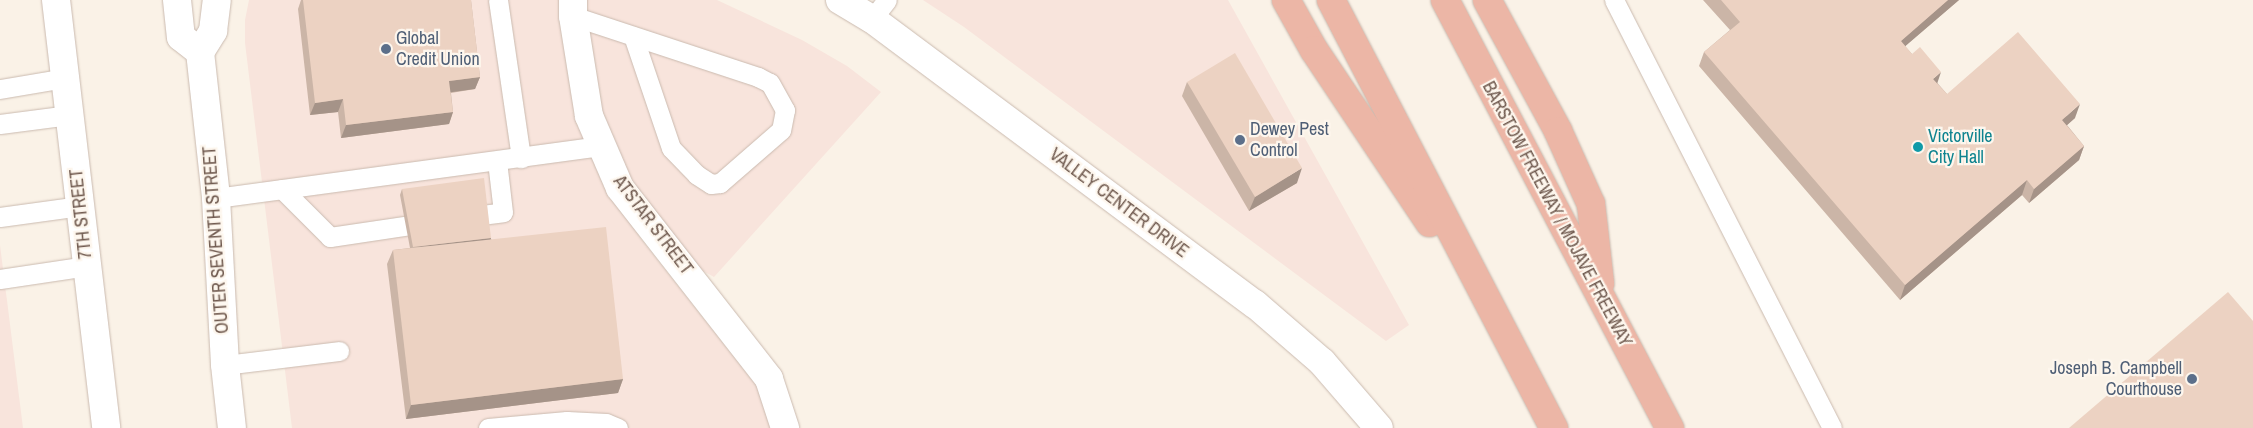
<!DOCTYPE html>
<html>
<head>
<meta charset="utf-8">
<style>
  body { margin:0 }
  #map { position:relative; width:2253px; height:428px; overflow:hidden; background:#faf2e7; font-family:"Archivo Narrow",sans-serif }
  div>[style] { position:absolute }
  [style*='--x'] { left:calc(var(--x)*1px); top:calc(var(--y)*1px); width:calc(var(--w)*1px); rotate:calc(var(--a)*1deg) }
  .commercial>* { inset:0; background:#f8e4dc }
  .roads { filter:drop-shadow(0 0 1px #cabaaf) drop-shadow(0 0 1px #cabaaf) }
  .service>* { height:19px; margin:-9.5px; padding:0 9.5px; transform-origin:9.5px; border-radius:9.5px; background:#fff }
  .minor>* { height:28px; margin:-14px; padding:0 14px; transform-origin:14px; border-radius:14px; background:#fff }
  .tertiary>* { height:28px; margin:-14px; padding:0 14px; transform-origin:14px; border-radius:14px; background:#fff }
  .secondary>* { height:28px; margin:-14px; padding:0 14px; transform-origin:14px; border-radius:14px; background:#fff }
  .motorway>* { height:28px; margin:-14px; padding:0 14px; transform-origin:14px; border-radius:14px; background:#ecb6a6 }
  .wall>* { inset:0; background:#cbb5a7 }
  .shaded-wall>* { inset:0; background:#a59388 }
  .building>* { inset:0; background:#ecd2c2 }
  .dots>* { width:14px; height:14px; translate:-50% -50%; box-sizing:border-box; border:2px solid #fdf6ed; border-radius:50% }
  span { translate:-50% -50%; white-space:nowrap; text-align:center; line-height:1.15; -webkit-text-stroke:4.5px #fdf6ed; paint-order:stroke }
  .service-label { font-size:18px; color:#4e5e75 }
  .left { translate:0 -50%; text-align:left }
  .right { translate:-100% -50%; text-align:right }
  .culture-label { font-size:18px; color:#0d838f }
  .street-label { font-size:18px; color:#705a4f }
</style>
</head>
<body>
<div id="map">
  <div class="commercial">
    <i style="clip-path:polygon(249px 0,717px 0,802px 40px,847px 66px,881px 92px,714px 277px,638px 235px,759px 389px,772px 428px,292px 428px,245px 43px,245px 20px)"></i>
    <i style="clip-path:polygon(923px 0,1228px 0,1409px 325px,1386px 341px,964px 27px)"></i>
    <i style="clip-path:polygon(0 245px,23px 428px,0 428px)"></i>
  </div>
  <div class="roads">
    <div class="service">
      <i style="--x:498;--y:0;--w:160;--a:81.7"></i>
      <i style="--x:1614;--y:0;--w:480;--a:63"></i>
      <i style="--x:573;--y:16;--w:195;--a:18.2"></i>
      <i style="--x:758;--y:77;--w:13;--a:27"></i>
      <i style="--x:770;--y:83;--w:31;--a:61"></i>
      <i style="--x:785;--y:110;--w:20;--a:101"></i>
      <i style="--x:781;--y:130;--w:81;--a:139"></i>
      <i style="--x:720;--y:183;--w:9;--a:174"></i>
      <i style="--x:711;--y:184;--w:17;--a:-147"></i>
      <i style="--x:697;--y:175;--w:37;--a:-134"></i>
      <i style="--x:671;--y:148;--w:118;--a:-108.7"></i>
      <i style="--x:872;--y:19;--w:24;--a:-52"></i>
      <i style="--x:0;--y:89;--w:66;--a:-9.6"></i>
      <i style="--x:0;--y:124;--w:70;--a:-7.4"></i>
      <i style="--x:282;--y:189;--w:68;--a:45"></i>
      <i style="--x:330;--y:237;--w:101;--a:-8.5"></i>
      <i style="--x:216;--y:198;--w:388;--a:-7.7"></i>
      <i style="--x:0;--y:217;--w:81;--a:-7.8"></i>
      <i style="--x:465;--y:217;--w:38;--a:-7"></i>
      <i style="--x:503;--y:212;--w:51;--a:-96.7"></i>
      <i style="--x:0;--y:279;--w:88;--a:-8.5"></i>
      <i style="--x:225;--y:365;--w:115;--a:-7"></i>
      <i style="--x:488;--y:428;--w:79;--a:-5.1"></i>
      <i style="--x:567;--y:421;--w:39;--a:3"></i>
      <i style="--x:606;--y:423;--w:13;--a:23"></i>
    </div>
    <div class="minor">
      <i style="--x:177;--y:0;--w:37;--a:84"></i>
      <i style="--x:181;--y:37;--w:24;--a:38"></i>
      <i style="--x:573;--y:0;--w:16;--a:90"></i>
      <i style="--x:573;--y:16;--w:101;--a:80.9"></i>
      <i style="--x:589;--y:116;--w:78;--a:66.7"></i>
      <i style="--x:620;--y:188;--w:242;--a:52"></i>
      <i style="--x:769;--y:379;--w:52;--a:71.9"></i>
      <i style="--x:200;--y:52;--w:147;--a:83.7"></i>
      <i style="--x:216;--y:198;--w:167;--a:86.9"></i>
      <i style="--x:225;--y:365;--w:63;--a:83.7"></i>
      <i style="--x:200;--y:52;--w:25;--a:-58"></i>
      <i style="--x:213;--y:31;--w:31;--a:-83"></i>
    </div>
    <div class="tertiary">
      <i style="--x:840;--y:0;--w:37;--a:31"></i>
      <i style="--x:872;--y:19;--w:477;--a:36.7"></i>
      <i style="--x:1255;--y:304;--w:89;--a:40.9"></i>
      <i style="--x:1322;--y:362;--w:87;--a:49.2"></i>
    </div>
    <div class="secondary">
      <i style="--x:56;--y:0;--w:431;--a:83.3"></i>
    </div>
    <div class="motorway">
      <i style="--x:1286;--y:0;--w:57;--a:60.8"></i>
      <i style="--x:1314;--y:50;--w:208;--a:56.2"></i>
      <i style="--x:1331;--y:0;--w:483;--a:62.5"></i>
      <i style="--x:1445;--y:0;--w:484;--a:62.3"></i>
      <i style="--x:1487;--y:0;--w:149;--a:61.5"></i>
      <i style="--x:1558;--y:131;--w:80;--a:65.7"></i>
      <i style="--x:1591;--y:204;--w:80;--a:83.5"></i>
    </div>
  </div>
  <div class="wall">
    <i style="clip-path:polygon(301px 0,471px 0,480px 77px,475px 89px,451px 93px,453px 112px,449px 124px,341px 138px,338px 112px,310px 115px,298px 9px)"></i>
    <i style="clip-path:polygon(1703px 0,1959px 0,1905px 46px,1947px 94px,2075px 118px,2067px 125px,2084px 146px,2079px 160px,2029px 203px,2022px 195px,1900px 300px,1699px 66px,1704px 52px,1730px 30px)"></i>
    <i style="clip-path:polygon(1187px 82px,1297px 183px,1249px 211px,1182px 96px)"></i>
    <i style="clip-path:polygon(402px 189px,491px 238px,491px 239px,623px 379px,618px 393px,406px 419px,387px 264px,393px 250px,410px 248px,400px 195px)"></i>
  </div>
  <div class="shaded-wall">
    <i style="clip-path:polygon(1948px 0,1959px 0,1895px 55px,1901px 41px)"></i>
    <i style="clip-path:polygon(1941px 72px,1936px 87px,1933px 79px)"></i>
    <i style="clip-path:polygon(480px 77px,475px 89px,445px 93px,449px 81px)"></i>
    <i style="clip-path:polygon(343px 99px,338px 112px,310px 115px,315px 103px)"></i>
    <i style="clip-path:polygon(2080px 104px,2075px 118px,2057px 134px,2062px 120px)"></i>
    <i style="clip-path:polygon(453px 112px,449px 124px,341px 138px,346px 125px)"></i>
    <i style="clip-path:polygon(2084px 146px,2079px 160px,2029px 203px,2034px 189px)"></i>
    <i style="clip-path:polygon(1302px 168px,1297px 183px,1249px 211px,1255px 197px)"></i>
    <i style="clip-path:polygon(2027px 180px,2022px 195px,1900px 300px,1905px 285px)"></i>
    <i style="clip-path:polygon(491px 238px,489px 244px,413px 247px)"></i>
    <i style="clip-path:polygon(623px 379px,618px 393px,406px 419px,411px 405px)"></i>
  </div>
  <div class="building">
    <i style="clip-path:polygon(303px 0,471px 0,480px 77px,449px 81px,453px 112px,346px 125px,343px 99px,315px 103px)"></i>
    <i style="clip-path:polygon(1721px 0,1948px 0,1901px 41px,1912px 54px,1920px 47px,1941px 72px,1933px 79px,1947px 94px,2018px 32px,2080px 104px,2062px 120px,2084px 146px,2034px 189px,2027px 180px,1905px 285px,1704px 52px,1740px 22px)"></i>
    <i style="clip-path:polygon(1235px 53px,1302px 168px,1255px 197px,1187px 82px)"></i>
    <i style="clip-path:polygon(484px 178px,491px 238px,413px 247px,402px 189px)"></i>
    <i style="clip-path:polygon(606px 227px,623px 379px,411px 405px,393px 250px)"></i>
    <i style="clip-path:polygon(2228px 292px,2253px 321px,2253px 428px,2069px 428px)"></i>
  </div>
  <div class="dots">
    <i style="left:386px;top:49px;background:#5c6f8a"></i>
    <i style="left:1240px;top:140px;background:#5c6f8a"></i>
    <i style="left:1918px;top:147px;background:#0f9aa8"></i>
    <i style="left:2192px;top:379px;background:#5c6f8a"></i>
  </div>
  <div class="service-label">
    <span class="left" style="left:396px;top:49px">Global<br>Credit Union</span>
    <span class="left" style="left:1250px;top:140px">Dewey Pest<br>Control</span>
    <span class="right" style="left:2182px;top:379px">Joseph B. Campbell<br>Courthouse</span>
  </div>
  <div class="culture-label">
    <span class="left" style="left:1928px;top:147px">Victorville<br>City Hall</span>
  </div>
  <div class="street-label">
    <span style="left:1119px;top:203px;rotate:37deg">VALLEY CENTER DRIVE</span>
    <span style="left:81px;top:214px;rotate:-96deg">7TH STREET</span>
    <span style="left:1557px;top:214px;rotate:62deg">BARSTOW FREEWAY / MOJAVE FREEWAY</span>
    <span style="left:653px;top:225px;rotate:53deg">ATSTAR STREET</span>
    <span style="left:216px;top:240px;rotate:-94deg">OUTER SEVENTH STREET</span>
  </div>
</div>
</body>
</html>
